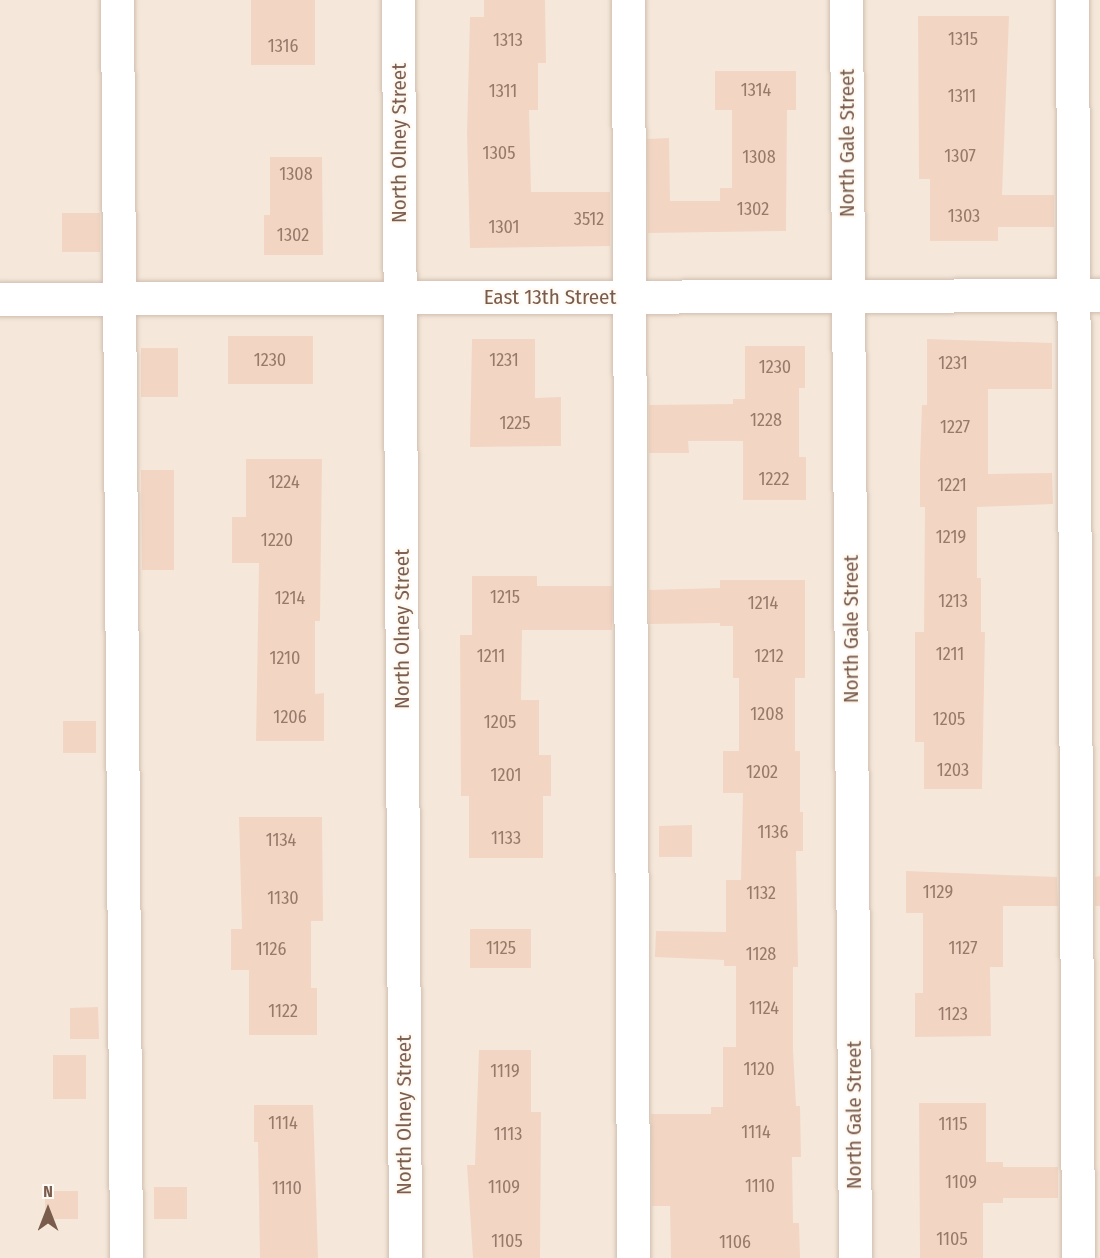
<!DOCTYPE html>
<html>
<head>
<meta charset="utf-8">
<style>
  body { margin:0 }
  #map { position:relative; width:1100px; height:1258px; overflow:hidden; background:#fdf6ec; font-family:"Fira Sans Condensed",sans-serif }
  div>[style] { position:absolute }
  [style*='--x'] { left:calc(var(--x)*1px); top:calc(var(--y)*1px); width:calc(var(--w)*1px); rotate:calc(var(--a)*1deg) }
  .residential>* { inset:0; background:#f5e8da }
  .building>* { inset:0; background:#f3d5c3 }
  .roads { filter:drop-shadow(0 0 2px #d1beb0) drop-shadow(0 0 2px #d1beb0) }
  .minor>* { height:33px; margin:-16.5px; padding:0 16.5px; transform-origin:16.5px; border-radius:16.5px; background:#fff }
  span { translate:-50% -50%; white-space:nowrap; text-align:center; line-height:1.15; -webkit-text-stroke:4.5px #fffaf3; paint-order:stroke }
  .number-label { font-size:18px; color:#987a6a }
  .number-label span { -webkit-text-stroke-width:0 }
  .street-label { font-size:21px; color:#7a5c4d }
  .north { position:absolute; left:18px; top:1180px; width:60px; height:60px; -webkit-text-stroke:4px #fffaf3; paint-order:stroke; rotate:0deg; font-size:16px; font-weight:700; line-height:24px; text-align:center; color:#7a5c4d }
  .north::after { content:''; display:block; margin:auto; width:21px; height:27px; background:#7a5c4d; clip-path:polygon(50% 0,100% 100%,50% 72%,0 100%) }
</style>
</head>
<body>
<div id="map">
  <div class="residential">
    <i style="clip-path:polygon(0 0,1100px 0,1100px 1258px,0 1258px)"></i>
  </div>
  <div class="building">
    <i style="clip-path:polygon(251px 0,315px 0,315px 65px,251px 65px)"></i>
    <i style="clip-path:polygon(484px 0,545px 0,546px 63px,538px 63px,538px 110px,529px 110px,531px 192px,610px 192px,610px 246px,470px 248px,467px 133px,470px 17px,484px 17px)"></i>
    <i style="clip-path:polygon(918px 16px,1009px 16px,1002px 195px,1054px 195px,1054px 227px,998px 227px,998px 241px,930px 241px,930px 179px,919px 179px)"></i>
    <i style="clip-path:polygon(715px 71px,796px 71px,796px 110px,787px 110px,786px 231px,648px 233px,647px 139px,669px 138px,670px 201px,720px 201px,720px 188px,732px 188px,732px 110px,715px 110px)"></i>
    <i style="clip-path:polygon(270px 157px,322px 157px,323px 255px,264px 255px,264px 215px,270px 215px)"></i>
    <i style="clip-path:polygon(62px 213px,100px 213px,100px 252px,62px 252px)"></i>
    <i style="clip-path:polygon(228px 336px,313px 336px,313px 384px,228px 384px)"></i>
    <i style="clip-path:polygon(472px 339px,535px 339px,535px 398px,561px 397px,561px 446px,470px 447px)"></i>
    <i style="clip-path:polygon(927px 339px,1052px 343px,1052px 389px,988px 389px,988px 474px,1052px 473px,1053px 504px,977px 507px,977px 578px,981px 578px,981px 632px,985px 632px,982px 789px,924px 789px,924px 742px,915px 742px,915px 632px,924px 632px,925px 507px,920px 507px,920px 463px,922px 405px,927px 405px)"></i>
    <i style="clip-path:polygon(745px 346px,805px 346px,805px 388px,799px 388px,799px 457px,806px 457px,806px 500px,743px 500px,743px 441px,688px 441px,689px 453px,649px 453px,649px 405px,733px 404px,733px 399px,745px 399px)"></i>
    <i style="clip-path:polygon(141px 348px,178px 348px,178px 397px,141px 397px)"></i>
    <i style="clip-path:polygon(246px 459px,322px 459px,320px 621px,315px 621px,315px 694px,324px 693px,324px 741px,256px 741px,259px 563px,232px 563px,232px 517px,246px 517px)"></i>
    <i style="clip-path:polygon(141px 470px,174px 470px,174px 570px,142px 570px)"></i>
    <i style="clip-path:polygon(472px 576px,537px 576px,537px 586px,612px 586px,612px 630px,522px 630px,521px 700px,539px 700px,539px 755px,551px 755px,551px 796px,543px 796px,543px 858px,469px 858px,469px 796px,461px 796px,460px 635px,472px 635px)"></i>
    <i style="clip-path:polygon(720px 580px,805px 580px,805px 678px,795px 678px,795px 751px,800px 751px,800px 812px,803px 812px,803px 851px,796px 851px,798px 967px,793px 967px,793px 1050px,796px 1106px,800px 1106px,801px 1157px,792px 1157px,793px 1223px,799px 1223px,800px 1258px,671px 1258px,670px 1206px,652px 1206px,651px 1114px,711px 1114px,711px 1107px,723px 1107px,723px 1047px,736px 1047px,736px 966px,724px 966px,724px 960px,655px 957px,656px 931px,726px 932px,726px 880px,741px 880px,743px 793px,723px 793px,723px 751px,739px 751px,739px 678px,733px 678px,733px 626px,720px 626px,720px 623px,649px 624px,649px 590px,720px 588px)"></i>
    <i style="clip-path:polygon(63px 721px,96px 721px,96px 753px,63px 753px)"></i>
    <i style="clip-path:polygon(239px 817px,322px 817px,323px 921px,311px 921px,311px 988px,317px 988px,317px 1035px,249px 1035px,249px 970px,231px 970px,231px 929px,242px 929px)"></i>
    <i style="clip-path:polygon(692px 825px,692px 857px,659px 857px,659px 826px)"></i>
    <i style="clip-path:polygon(906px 871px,1057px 877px,1058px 906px,1003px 906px,1003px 967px,990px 967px,991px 1036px,915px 1037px,915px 993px,923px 993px,923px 913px,906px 913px)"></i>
    <i style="clip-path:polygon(1100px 876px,1100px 906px,1095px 906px,1095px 877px)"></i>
    <i style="clip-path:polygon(470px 929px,531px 929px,531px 968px,470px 968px)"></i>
    <i style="clip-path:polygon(98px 1007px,99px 1039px,70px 1039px,70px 1008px)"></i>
    <i style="clip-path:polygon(479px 1050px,531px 1050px,531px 1112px,541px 1112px,540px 1258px,473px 1258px,467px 1165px,475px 1165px)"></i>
    <i style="clip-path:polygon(53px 1055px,86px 1055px,86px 1099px,53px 1099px)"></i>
    <i style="clip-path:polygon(919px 1103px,986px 1103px,986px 1162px,1003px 1162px,1003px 1167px,1058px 1167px,1058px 1198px,1003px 1198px,1003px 1203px,983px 1203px,983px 1258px,920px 1258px)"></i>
    <i style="clip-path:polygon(254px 1105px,313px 1105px,318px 1258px,260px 1258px,258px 1142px,254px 1142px)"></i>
    <i style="clip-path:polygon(154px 1187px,187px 1187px,187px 1219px,154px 1219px)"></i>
    <i style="clip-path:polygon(45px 1191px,78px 1191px,78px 1219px,45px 1219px)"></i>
  </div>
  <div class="roads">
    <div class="minor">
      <i style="--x:117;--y:0;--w:1258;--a:89.59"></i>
      <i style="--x:398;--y:0;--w:1258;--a:89.68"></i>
      <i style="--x:628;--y:0;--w:1258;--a:89.77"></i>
      <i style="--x:846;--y:0;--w:1258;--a:89.59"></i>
      <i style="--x:1072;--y:0;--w:1258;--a:89.73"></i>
      <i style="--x:0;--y:299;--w:1100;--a:-0.21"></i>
    </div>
  </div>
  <div class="number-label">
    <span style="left:963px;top:39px">1315</span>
    <span style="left:508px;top:40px">1313</span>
    <span style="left:283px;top:46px">1316</span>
    <span style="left:756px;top:90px">1314</span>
    <span style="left:503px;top:91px">1311</span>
    <span style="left:962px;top:96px">1311</span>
    <span style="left:499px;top:153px">1305</span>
    <span style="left:960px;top:156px">1307</span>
    <span style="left:759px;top:157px">1308</span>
    <span style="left:296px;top:174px">1308</span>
    <span style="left:753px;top:209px">1302</span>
    <span style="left:964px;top:216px">1303</span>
    <span style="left:589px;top:219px">3512</span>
    <span style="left:504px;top:227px">1301</span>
    <span style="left:293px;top:235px">1302</span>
    <span style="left:270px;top:360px">1230</span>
    <span style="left:504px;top:360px">1231</span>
    <span style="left:953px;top:363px">1231</span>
    <span style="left:775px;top:367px">1230</span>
    <span style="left:766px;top:420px">1228</span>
    <span style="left:515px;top:423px">1225</span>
    <span style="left:955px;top:427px">1227</span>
    <span style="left:774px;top:479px">1222</span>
    <span style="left:284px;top:482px">1224</span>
    <span style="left:952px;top:485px">1221</span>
    <span style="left:951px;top:537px">1219</span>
    <span style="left:277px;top:540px">1220</span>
    <span style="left:505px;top:597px">1215</span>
    <span style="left:290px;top:598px">1214</span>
    <span style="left:953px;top:601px">1213</span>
    <span style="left:763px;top:603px">1214</span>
    <span style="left:950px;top:654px">1211</span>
    <span style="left:491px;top:656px">1211</span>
    <span style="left:769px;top:656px">1212</span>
    <span style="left:285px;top:658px">1210</span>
    <span style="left:767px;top:714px">1208</span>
    <span style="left:290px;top:717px">1206</span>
    <span style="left:949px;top:719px">1205</span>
    <span style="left:500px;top:722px">1205</span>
    <span style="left:953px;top:770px">1203</span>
    <span style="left:762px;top:772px">1202</span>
    <span style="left:506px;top:775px">1201</span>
    <span style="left:773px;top:832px">1136</span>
    <span style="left:506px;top:838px">1133</span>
    <span style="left:281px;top:840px">1134</span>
    <span style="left:938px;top:892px">1129</span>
    <span style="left:761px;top:893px">1132</span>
    <span style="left:283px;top:898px">1130</span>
    <span style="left:501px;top:948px">1125</span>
    <span style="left:963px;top:948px">1127</span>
    <span style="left:271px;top:949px">1126</span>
    <span style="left:761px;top:954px">1128</span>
    <span style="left:764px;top:1008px">1124</span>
    <span style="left:283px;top:1011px">1122</span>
    <span style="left:953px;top:1014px">1123</span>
    <span style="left:759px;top:1069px">1120</span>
    <span style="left:505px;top:1071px">1119</span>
    <span style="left:283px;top:1123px">1114</span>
    <span style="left:953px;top:1124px">1115</span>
    <span style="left:756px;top:1132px">1114</span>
    <span style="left:508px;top:1134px">1113</span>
    <span style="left:961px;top:1182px">1109</span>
    <span style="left:760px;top:1186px">1110</span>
    <span style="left:504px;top:1187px">1109</span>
    <span style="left:287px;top:1188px">1110</span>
    <span style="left:952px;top:1239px">1105</span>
    <span style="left:507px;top:1241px">1105</span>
    <span style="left:735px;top:1242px">1106</span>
  </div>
  <div class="street-label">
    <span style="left:399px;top:143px;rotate:-90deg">North Olney Street</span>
    <span style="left:847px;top:143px;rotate:-90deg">North Gale Street</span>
    <span style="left:550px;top:297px">East 13th Street</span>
    <span style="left:402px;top:629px;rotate:-90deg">North Olney Street</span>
    <span style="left:851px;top:629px;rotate:-90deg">North Gale Street</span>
    <span style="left:404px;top:1115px;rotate:-90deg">North Olney Street</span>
    <span style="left:854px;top:1115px;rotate:-90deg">North Gale Street</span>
  </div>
  <div class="north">N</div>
</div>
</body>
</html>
